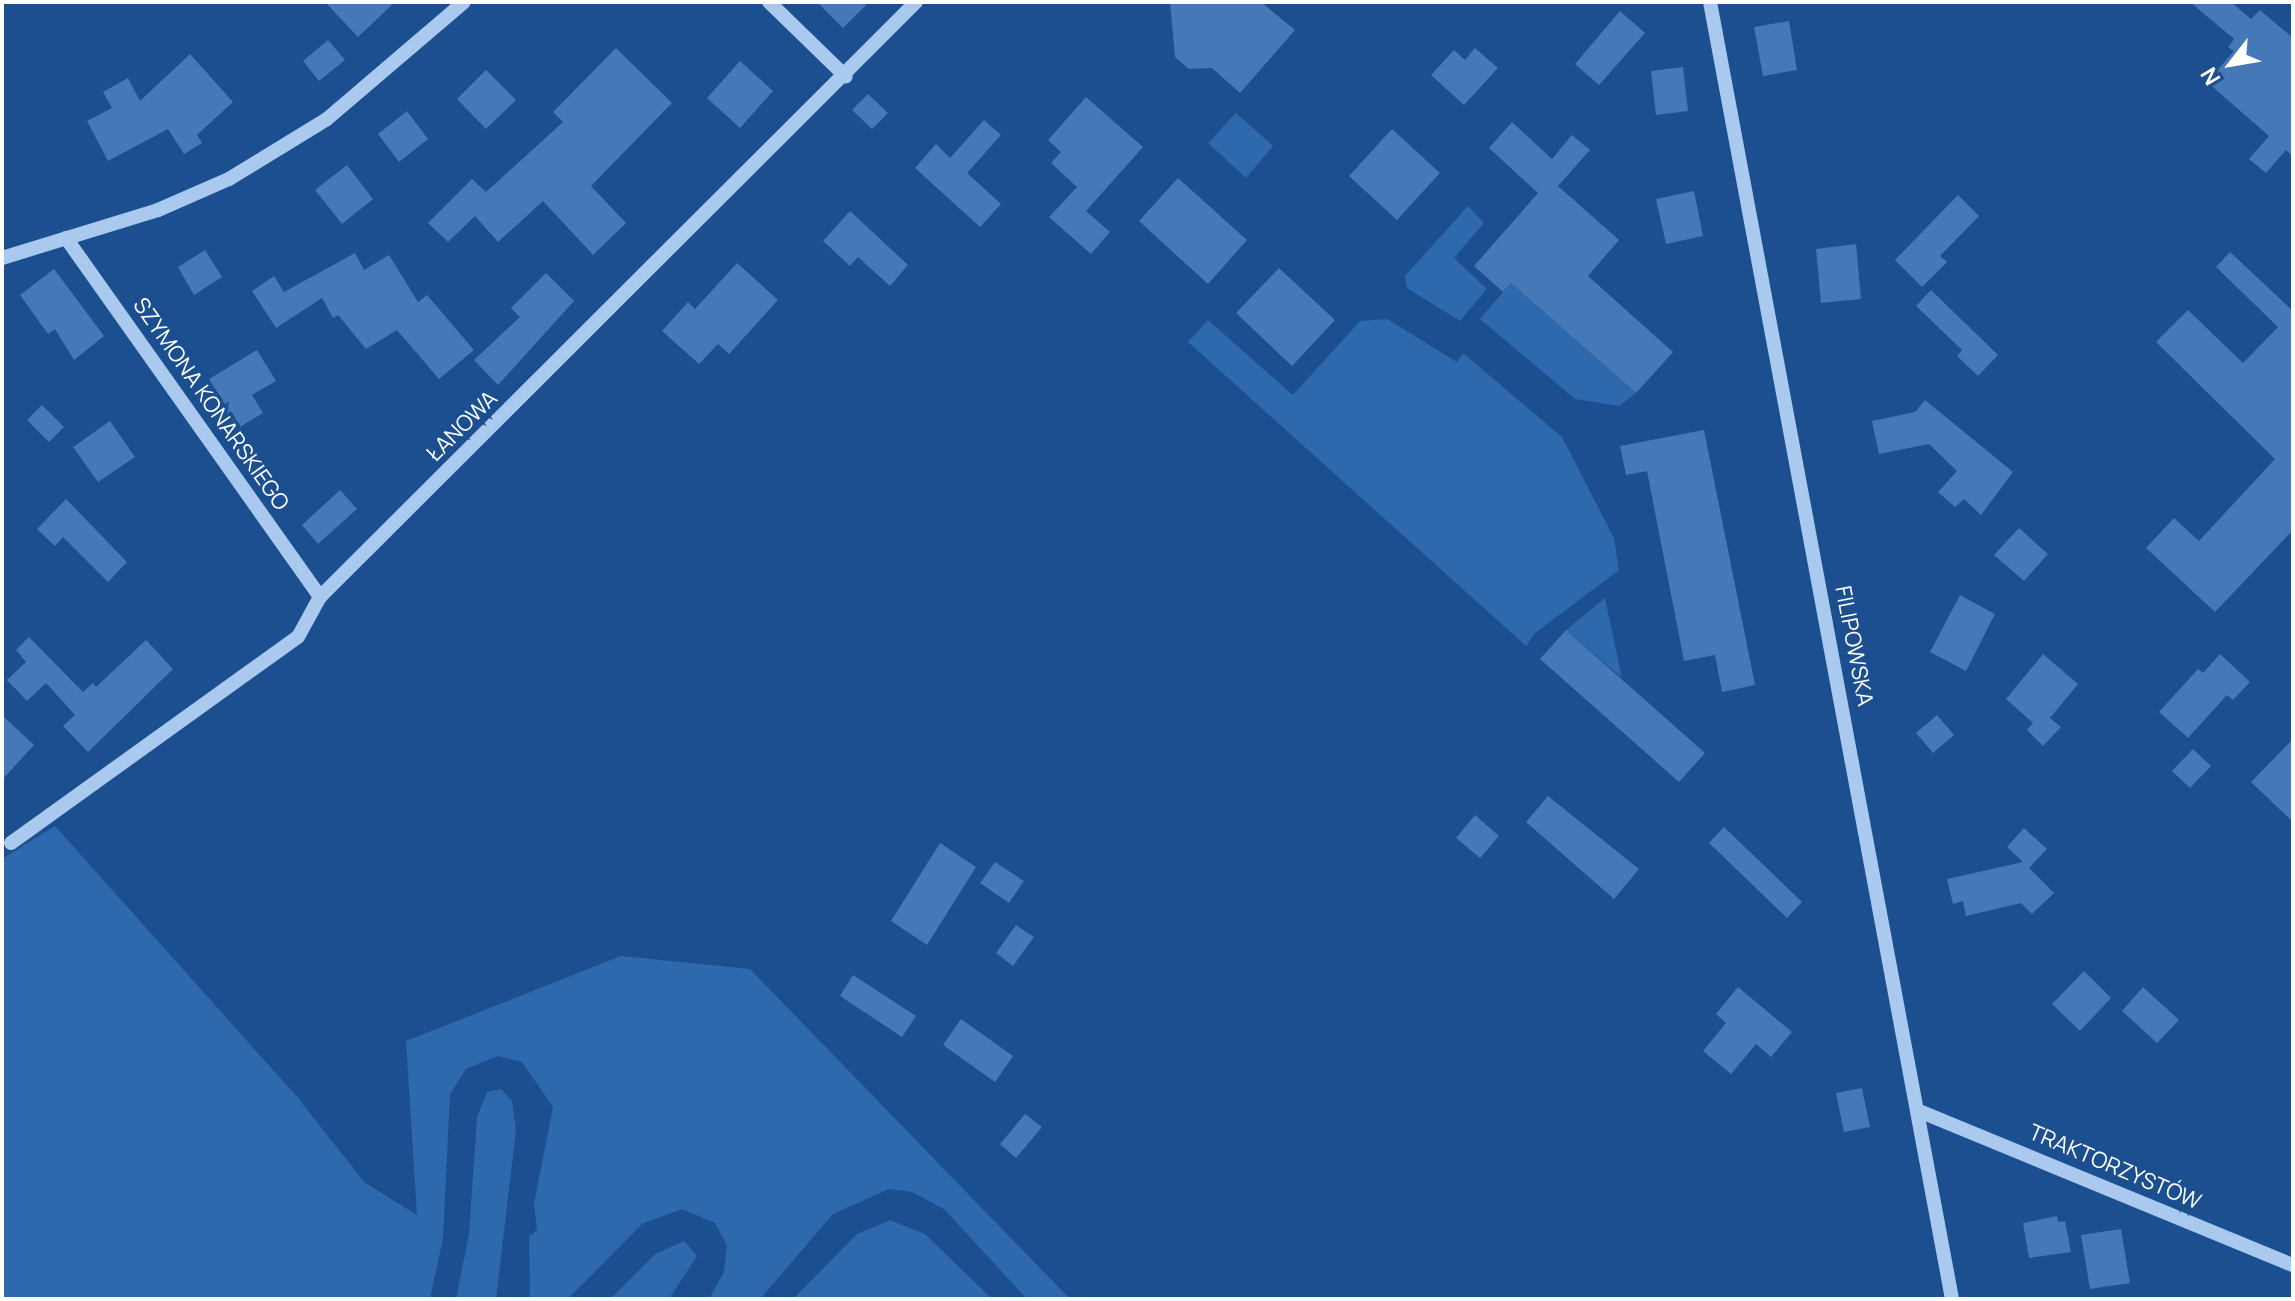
<!DOCTYPE html>
<html>
<head>
<meta charset="utf-8">
<style>
  body { margin:0 }
  #map { position:relative; width:2295px; height:1301px; overflow:hidden; background:#1b4f8f; font-family:Manrope,sans-serif }
  div>[style] { position:absolute }
  [style*='--x'] { left:calc(var(--x)*1px); top:calc(var(--y)*1px); width:calc(var(--w)*1px); rotate:calc(var(--a)*1deg) }
  .green>* { inset:0; background:#2e69ad }
  .building>* { inset:0; background:#4478b7 }
  .minor>* { height:14px; margin:-7px; padding:0 7px; transform-origin:7px; border-radius:7px; background:#a9c9ee }
  span { translate:-50% -50%; white-space:nowrap; text-align:center; line-height:1.15; -webkit-text-stroke:7px #1b4f8f; paint-order:stroke }
  .street-label { font-size:22px; color:#fff }
  .frame { position:absolute; inset:0; border:4px solid #fff; pointer-events:none }
  .north { position:absolute; left:2191px; top:24px; width:80px; height:80px; -webkit-text-stroke:6px #1b4f8f; paint-order:stroke; rotate:239deg; font-size:22px; font-weight:700; line-height:32px; text-align:center; color:#fff }
  .north::after { content:''; display:block; margin:auto; width:28px; height:36px; background:#fff; clip-path:polygon(50% 0,100% 100%,50% 72%,0 100%) }
</style>
</head>
<body>
<div id="map">
  <div class="green">
    <i style="clip-path:polygon(1236px 113px,1273px 146px,1246px 178px,1208px 143px)"></i>
    <i style="clip-path:polygon(1468px 206px,1484px 223px,1454px 258px,1487px 289px,1460px 321px,1407px 288px,1405px 276px)"></i>
    <i style="clip-path:polygon(1511px 283px,1636px 393px,1619px 406px,1575px 399px,1480px 319px)"></i>
    <i style="clip-path:polygon(1387px 319px,1457px 362px,1463px 353px,1562px 437px,1614px 538px,1619px 570px,1535px 633px,1526px 646px,1188px 342px,1208px 320px,1293px 395px,1360px 321px)"></i>
    <i style="clip-path:polygon(1605px 598px,1622px 678px,1566px 630px)"></i>
    <i style="clip-path:polygon(55px 826px,299px 1099px,364px 1182px,417px 1215px,406px 1041px,621px 956px,750px 969px,1070px 1299px,1027px 1299px,944px 1209px,912px 1192px,889px 1189px,833px 1214px,760px 1299px,709px 1299px,724px 1272px,727px 1246px,715px 1223px,682px 1209px,642px 1224px,568px 1299px,530px 1299px,529px 1237px,537px 1230px,534px 1204px,553px 1107px,522px 1062px,498px 1056px,466px 1069px,450px 1094px,443px 1238px,430px 1299px,2px 1299px,2px 859px)"></i>
    <i style="clip-path:polygon(501px 1089px,512px 1101px,516px 1130px,496px 1299px,456px 1299px,469px 1234px,477px 1117px,487px 1092px)"></i>
    <i style="clip-path:polygon(890px 1220px,925px 1234px,992px 1299px,793px 1299px,857px 1234px)"></i>
    <i style="clip-path:polygon(684px 1241px,697px 1256px,669px 1299px,610px 1299px,655px 1254px)"></i>
  </div>
  <div class="building">
    <i style="clip-path:polygon(325px 2px,395px 2px,358px 37px)"></i>
    <i style="clip-path:polygon(817px 2px,869px 2px,843px 28px)"></i>
    <i style="clip-path:polygon(1170px 2px,1261px 2px,1295px 30px,1240px 93px,1212px 68px,1189px 69px,1175px 57px)"></i>
    <i style="clip-path:polygon(2190px 2px,2231px 2px,2251px 19px,2260px 10px,2293px 38px,2293px 157px,2286px 150px,2266px 173px,2249px 159px,2269px 136px,2207px 82px,2234px 51px,2228px 47px,2234px 39px)"></i>
    <i style="clip-path:polygon(1620px 11px,1645px 33px,1599px 85px,1575px 64px)"></i>
    <i style="clip-path:polygon(1789px 21px,1797px 70px,1763px 76px,1754px 27px)"></i>
    <i style="clip-path:polygon(328px 40px,345px 60px,319px 81px,303px 61px)"></i>
    <i style="clip-path:polygon(616px 48px,672px 103px,591px 186px,626px 223px,593px 255px,543px 201px,498px 242px,475px 216px,448px 242px,428px 223px,472px 179px,486px 192px,563px 122px,553px 112px)"></i>
    <i style="clip-path:polygon(1475px 48px,1498px 68px,1464px 105px,1431px 75px,1454px 50px,1465px 60px)"></i>
    <i style="clip-path:polygon(190px 54px,233px 102px,197px 135px,202px 143px,184px 154px,168px 129px,108px 161px,87px 121px,112px 108px,103px 92px,128px 78px,140px 101px)"></i>
    <i style="clip-path:polygon(740px 61px,773px 91px,740px 128px,707px 98px)"></i>
    <i style="clip-path:polygon(1683px 67px,1688px 111px,1656px 115px,1651px 71px)"></i>
    <i style="clip-path:polygon(486px 70px,516px 100px,486px 129px,457px 99px)"></i>
    <i style="clip-path:polygon(868px 94px,888px 113px,872px 129px,852px 110px)"></i>
    <i style="clip-path:polygon(1086px 97px,1143px 147px,1086px 211px,1110px 232px,1091px 254px,1049px 217px,1077px 187px,1051px 163px,1061px 152px,1048px 140px)"></i>
    <i style="clip-path:polygon(407px 111px,428px 139px,399px 162px,378px 134px)"></i>
    <i style="clip-path:polygon(984px 120px,1001px 135px,967px 173px,1001px 204px,980px 227px,915px 168px,936px 144px,950px 158px)"></i>
    <i style="clip-path:polygon(1512px 122px,1552px 159px,1572px 135px,1590px 150px,1558px 186px,1619px 240px,1588px 276px,1673px 352px,1636px 393px,1511px 283px,1503px 292px,1474px 266px,1538px 193px,1489px 148px)"></i>
    <i style="clip-path:polygon(1392px 129px,1440px 173px,1397px 220px,1349px 176px)"></i>
    <i style="clip-path:polygon(347px 165px,373px 199px,342px 224px,315px 190px)"></i>
    <i style="clip-path:polygon(1178px 178px,1247px 240px,1208px 284px,1139px 221px)"></i>
    <i style="clip-path:polygon(1694px 191px,1703px 236px,1666px 244px,1656px 199px)"></i>
    <i style="clip-path:polygon(1958px 195px,1979px 216px,1940px 256px,1947px 262px,1922px 287px,1895px 260px)"></i>
    <i style="clip-path:polygon(850px 211px,908px 265px,890px 286px,858px 257px,850px 266px,823px 241px)"></i>
    <i style="clip-path:polygon(1856px 244px,1861px 299px,1821px 303px,1816px 249px)"></i>
    <i style="clip-path:polygon(205px 250px,222px 277px,194px 295px,178px 267px)"></i>
    <i style="clip-path:polygon(2230px 252px,2293px 311px,2293px 530px,2215px 612px,2146px 548px,2174px 518px,2199px 541px,2275px 459px,2156px 342px,2188px 310px,2243px 363px,2278px 327px,2216px 267px)"></i>
    <i style="clip-path:polygon(355px 253px,364px 270px,389px 255px,418px 302px,427px 295px,474px 350px,439px 379px,397px 330px,366px 349px,338px 315px,333px 318px,322px 298px,276px 328px,252px 291px,274px 276px,284px 292px)"></i>
    <i style="clip-path:polygon(737px 263px,778px 300px,729px 354px,718px 344px,699px 364px,662px 331px,688px 302px,695px 309px)"></i>
    <i style="clip-path:polygon(1279px 268px,1335px 320px,1292px 366px,1236px 313px)"></i>
    <i style="clip-path:polygon(54px 269px,104px 336px,74px 360px,55px 329px,48px 334px,20px 295px)"></i>
    <i style="clip-path:polygon(546px 273px,574px 301px,498px 385px,474px 360px,520px 317px,511px 308px)"></i>
    <i style="clip-path:polygon(1931px 290px,1998px 355px,1978px 376px,1957px 356px,1962px 350px,1916px 306px)"></i>
    <i style="clip-path:polygon(257px 350px,276px 381px,252px 395px,263px 413px,230px 433px,218px 414px,227px 408px,209px 379px)"></i>
    <i style="clip-path:polygon(1925px 400px,2013px 472px,1981px 515px,1964px 499px,1955px 507px,1938px 492px,1957px 471px,1929px 444px,1879px 454px,1872px 421px,1915px 412px)"></i>
    <i style="clip-path:polygon(42px 405px,64px 427px,49px 442px,27px 420px)"></i>
    <i style="clip-path:polygon(110px 421px,135px 457px,98px 482px,73px 447px)"></i>
    <i style="clip-path:polygon(1704px 430px,1755px 685px,1722px 692px,1715px 655px,1684px 661px,1647px 471px,1626px 475px,1620px 446px)"></i>
    <i style="clip-path:polygon(340px 490px,357px 509px,318px 544px,302px 525px)"></i>
    <i style="clip-path:polygon(66px 499px,127px 562px,108px 582px,63px 537px,55px 546px,37px 529px)"></i>
    <i style="clip-path:polygon(2019px 528px,2048px 554px,2024px 581px,1994px 555px)"></i>
    <i style="clip-path:polygon(1960px 595px,1995px 614px,1966px 671px,1930px 652px)"></i>
    <i style="clip-path:polygon(1566px 630px,1705px 753px,1679px 782px,1540px 659px)"></i>
    <i style="clip-path:polygon(29px 637px,83px 692px,93px 683px,96px 687px,146px 640px,173px 669px,88px 752px,63px 726px,75px 715px,46px 683px,27px 701px,7px 680px,26px 662px,16px 650px)"></i>
    <i style="clip-path:polygon(2043px 654px,2078px 684px,2050px 718px,2061px 727px,2043px 746px,2027px 730px,2033px 723px,2006px 699px)"></i>
    <i style="clip-path:polygon(2220px 654px,2250px 682px,2233px 700px,2227px 695px,2188px 738px,2159px 712px,2198px 669px,2203px 673px)"></i>
    <i style="clip-path:polygon(2px 715px,34px 745px,2px 780px)"></i>
    <i style="clip-path:polygon(1937px 715px,1954px 735px,1933px 753px,1916px 733px)"></i>
    <i style="clip-path:polygon(2293px 739px,2293px 822px,2251px 782px)"></i>
    <i style="clip-path:polygon(2193px 749px,2211px 766px,2190px 788px,2172px 771px)"></i>
    <i style="clip-path:polygon(1548px 796px,1639px 869px,1614px 899px,1526px 822px)"></i>
    <i style="clip-path:polygon(1475px 815px,1499px 836px,1480px 858px,1456px 838px)"></i>
    <i style="clip-path:polygon(1724px 827px,1802px 902px,1787px 918px,1709px 843px)"></i>
    <i style="clip-path:polygon(2024px 828px,2047px 849px,2029px 868px,2054px 893px,2032px 914px,2021px 903px,1966px 916px,1963px 901px,1953px 904px,1947px 879px,2023px 862px,2007px 847px)"></i>
    <i style="clip-path:polygon(940px 843px,976px 867px,927px 945px,891px 921px)"></i>
    <i style="clip-path:polygon(995px 862px,1024px 881px,1009px 903px,980px 883px)"></i>
    <i style="clip-path:polygon(1016px 925px,1034px 937px,1013px 966px,996px 953px)"></i>
    <i style="clip-path:polygon(2084px 971px,2111px 998px,2080px 1031px,2052px 1004px)"></i>
    <i style="clip-path:polygon(853px 975px,916px 1016px,902px 1037px,840px 996px)"></i>
    <i style="clip-path:polygon(1738px 987px,1792px 1032px,1771px 1057px,1756px 1044px,1731px 1074px,1703px 1051px,1726px 1023px,1716px 1014px)"></i>
    <i style="clip-path:polygon(2143px 987px,2179px 1020px,2157px 1043px,2122px 1011px)"></i>
    <i style="clip-path:polygon(961px 1019px,1013px 1056px,995px 1082px,943px 1045px)"></i>
    <i style="clip-path:polygon(1862px 1088px,1870px 1127px,1844px 1132px,1836px 1093px)"></i>
    <i style="clip-path:polygon(1025px 1114px,1042px 1127px,1016px 1158px,1000px 1144px)"></i>
    <i style="clip-path:polygon(2057px 1216px,2058px 1222px,2065px 1221px,2071px 1252px,2029px 1258px,2023px 1223px)"></i>
    <i style="clip-path:polygon(2121px 1229px,2130px 1283px,2090px 1289px,2081px 1235px)"></i>
  </div>
  <div class="minor">
    <i style="--x:769;--y:2;--w:107;--a:44.2"></i>
    <i style="--x:1710;--y:2;--w:1319;--a:79.43"></i>
    <i style="--x:66;--y:238;--w:440;--a:54.7"></i>
    <i style="--x:2;--y:258;--w:163;--a:-17.1"></i>
    <i style="--x:158;--y:210;--w:77;--a:-23.6"></i>
    <i style="--x:229;--y:179;--w:115;--a:-31.5"></i>
    <i style="--x:327;--y:119;--w:180;--a:-40.5"></i>
    <i style="--x:11;--y:843;--w:353;--a:-35.7"></i>
    <i style="--x:298;--y:637;--w:46;--a:-61.2"></i>
    <i style="--x:320;--y:597;--w:842;--a:-44.95"></i>
    <i style="--x:1919;--y:1111;--w:404;--a:22.4"></i>
  </div>
  <div class="street-label">
    <span style="left:211px;top:404px;rotate:55deg">SZYMONA KONARSKIEGO</span>
    <span style="left:462px;top:426px;rotate:-45deg">ŁANOWA</span>
    <span style="left:1854px;top:646px;rotate:79deg">FILIPOWSKA</span>
    <span style="left:2115px;top:1167px;rotate:23deg">TRAKTORZYSTÓW</span>
  </div>
  <div class="frame"></div>
  <div class="north">N</div>
</div>
</body>
</html>
